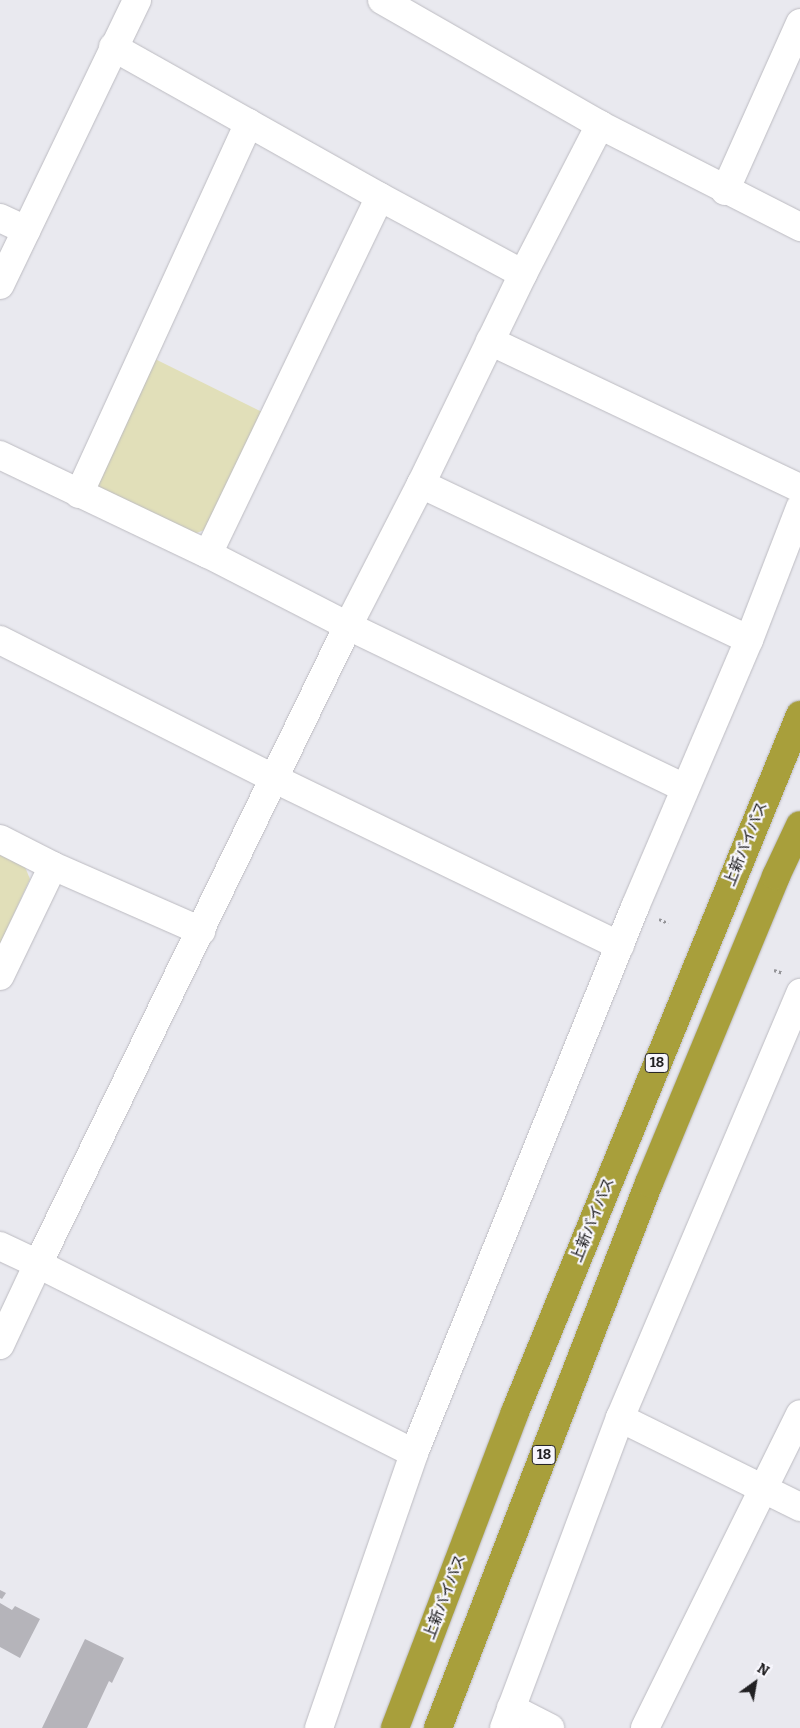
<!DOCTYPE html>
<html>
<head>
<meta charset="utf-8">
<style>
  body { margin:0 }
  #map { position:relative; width:800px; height:1728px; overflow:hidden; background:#e9e9ef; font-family:Bitter,"Noto Sans JP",serif }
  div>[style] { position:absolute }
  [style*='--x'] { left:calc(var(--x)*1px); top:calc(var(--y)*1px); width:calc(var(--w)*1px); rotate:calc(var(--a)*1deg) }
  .green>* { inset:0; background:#e1dfb9 }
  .building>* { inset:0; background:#b5b4ba }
  .path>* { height:3px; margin-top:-1.5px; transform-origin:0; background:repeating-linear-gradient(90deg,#949498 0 2.5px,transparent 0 5px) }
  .roads { filter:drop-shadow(0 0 1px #bcbbc1) drop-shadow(0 0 1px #bcbbc1) }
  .street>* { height:28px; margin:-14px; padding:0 14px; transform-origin:14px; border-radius:14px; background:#fff }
  .secondary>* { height:28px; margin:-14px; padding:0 14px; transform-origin:14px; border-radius:14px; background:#fff }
  .highway>* { height:28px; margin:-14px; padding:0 14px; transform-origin:14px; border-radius:14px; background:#a89f3b }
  span { translate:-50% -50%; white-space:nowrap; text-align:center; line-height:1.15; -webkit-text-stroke:4.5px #f7f6fc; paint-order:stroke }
  .shield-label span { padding:1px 4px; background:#f7f6fc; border:1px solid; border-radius:4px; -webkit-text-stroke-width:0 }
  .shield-label { font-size:14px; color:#222123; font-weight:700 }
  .street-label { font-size:15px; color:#222123 }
  .north { position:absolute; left:730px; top:1658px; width:50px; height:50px; -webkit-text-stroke:4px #f7f6fc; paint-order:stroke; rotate:32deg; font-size:14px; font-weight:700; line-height:20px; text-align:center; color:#222123 }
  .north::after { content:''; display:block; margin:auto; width:18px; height:22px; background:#222123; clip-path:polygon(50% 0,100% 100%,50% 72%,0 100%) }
</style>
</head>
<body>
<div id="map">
  <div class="green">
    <i style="clip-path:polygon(153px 358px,264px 413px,207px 529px,194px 534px,96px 489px)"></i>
    <i style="clip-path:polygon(0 855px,25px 867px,30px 879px,0 944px)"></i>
  </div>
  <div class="building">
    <i style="clip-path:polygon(0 1590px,6px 1593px,2px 1599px,0 1598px)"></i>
    <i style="clip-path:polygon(0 1603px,12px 1610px,15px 1606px,40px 1619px,20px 1658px,0 1647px)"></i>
    <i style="clip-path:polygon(85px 1639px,124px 1658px,112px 1683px,109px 1681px,87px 1728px,42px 1728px)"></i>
  </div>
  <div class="path">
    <i style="--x:659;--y:919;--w:10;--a:24"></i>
    <i style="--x:774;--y:970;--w:9;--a:18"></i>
  </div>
  <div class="roads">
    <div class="street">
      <i style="--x:382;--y:0;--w:251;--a:29.8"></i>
      <i style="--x:600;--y:125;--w:225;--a:27"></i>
      <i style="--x:113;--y:47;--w:306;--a:29.3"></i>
      <i style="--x:380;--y:197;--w:162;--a:28.3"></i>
      <i style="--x:725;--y:191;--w:184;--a:-65.9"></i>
      <i style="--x:0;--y:218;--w:29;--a:25"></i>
      <i style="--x:0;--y:285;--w:316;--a:-64.3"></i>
      <i style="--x:490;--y:341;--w:343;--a:25.4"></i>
      <i style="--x:0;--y:455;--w:230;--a:25.5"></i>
      <i style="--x:208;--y:554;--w:157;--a:27.2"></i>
      <i style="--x:348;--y:626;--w:374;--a:25.7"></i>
      <i style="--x:421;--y:484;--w:363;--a:25.4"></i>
      <i style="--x:79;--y:494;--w:408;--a:-65.4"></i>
      <i style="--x:208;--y:554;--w:396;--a:-64.3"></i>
      <i style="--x:0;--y:640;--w:308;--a:26.8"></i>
      <i style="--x:275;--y:779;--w:383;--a:25.8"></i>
      <i style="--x:0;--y:839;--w:59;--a:27"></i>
      <i style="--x:53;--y:866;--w:162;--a:23.7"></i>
      <i style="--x:0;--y:976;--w:122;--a:-64.3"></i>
      <i style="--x:0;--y:1246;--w:42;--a:25.3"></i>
      <i style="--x:38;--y:1264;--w:709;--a:-64.09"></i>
      <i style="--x:348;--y:626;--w:160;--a:-62.8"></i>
      <i style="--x:421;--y:484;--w:233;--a:-64.1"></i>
      <i style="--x:523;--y:274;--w:168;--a:-62.7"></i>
      <i style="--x:620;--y:1418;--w:201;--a:26.3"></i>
      <i style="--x:511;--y:1708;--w:44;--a:27.1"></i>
      <i style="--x:319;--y:1728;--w:291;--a:-70.9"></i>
      <i style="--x:414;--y:1453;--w:589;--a:-67.96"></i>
      <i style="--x:635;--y:907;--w:290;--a:-66.9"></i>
      <i style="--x:749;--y:640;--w:142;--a:-68.9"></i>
      <i style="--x:504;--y:1728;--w:331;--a:-69.5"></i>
      <i style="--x:620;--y:1418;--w:462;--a:-67"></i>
      <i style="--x:645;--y:1728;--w:350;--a:-63.7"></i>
    </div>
    <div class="secondary">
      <i style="--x:0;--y:1345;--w:89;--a:-64.9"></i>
      <i style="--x:38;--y:1264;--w:421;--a:26.7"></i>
    </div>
    <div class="highway">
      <i style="--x:395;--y:1728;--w:338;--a:-69.2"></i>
      <i style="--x:515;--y:1412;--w:753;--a:-67.76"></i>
      <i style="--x:438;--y:1728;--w:584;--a:-68.84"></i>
      <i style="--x:649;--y:1183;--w:332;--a:-67.5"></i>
      <i style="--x:776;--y:876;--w:56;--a:-64.8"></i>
    </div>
  </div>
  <div class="shield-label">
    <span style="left:657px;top:1063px">18</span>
    <span style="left:544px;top:1455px">18</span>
  </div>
  <div class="street-label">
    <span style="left:746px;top:844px;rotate:-68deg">上新バイパス</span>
    <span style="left:593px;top:1220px;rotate:-68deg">上新バイパス</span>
    <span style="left:445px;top:1597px;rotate:-69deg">上新バイパス</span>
  </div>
  <div class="north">N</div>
</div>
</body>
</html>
